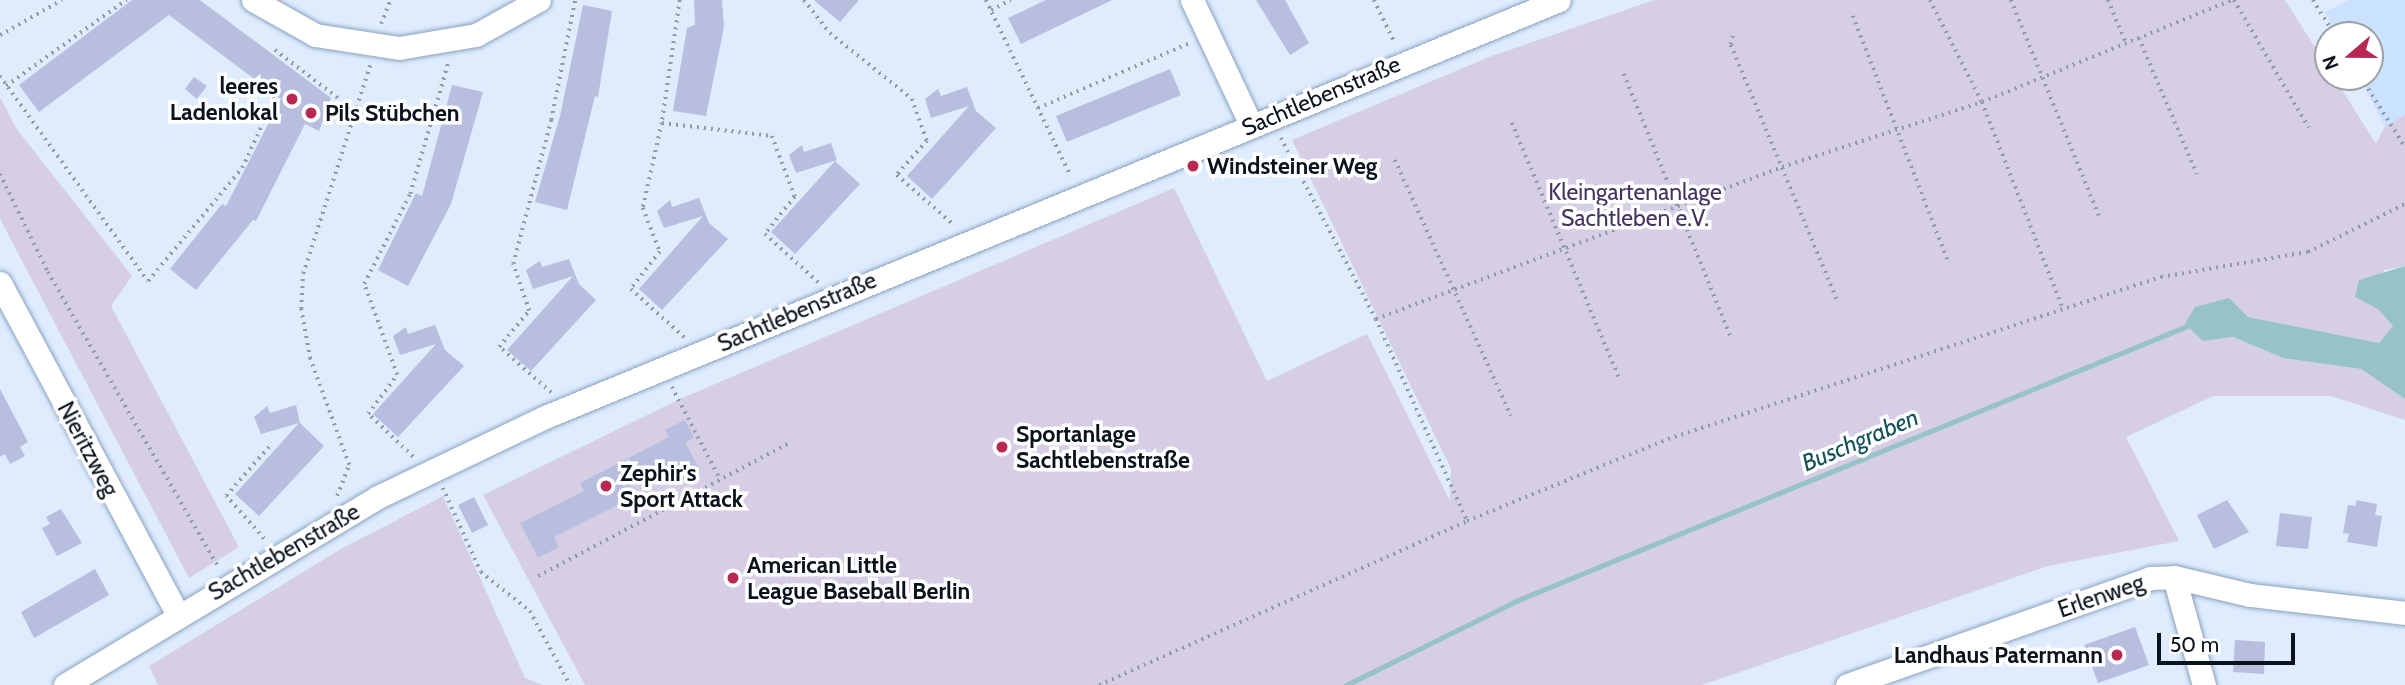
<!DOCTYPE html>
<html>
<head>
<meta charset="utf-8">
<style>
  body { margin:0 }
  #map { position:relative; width:2405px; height:685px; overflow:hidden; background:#deecfe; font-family:Cabin,sans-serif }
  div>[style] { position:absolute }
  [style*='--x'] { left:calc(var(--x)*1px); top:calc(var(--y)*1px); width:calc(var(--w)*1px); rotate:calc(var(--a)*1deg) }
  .built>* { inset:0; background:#cbe2fe }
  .green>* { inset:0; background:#d5cee5 }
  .water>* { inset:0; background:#97c2c8 }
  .stream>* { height:5px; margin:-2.5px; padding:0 2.5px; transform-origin:2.5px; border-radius:2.5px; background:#97c2c8 }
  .building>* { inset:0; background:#b8bede }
  .path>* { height:3.5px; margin-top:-1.75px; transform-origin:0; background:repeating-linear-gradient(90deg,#909baa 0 2px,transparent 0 7px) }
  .roads { filter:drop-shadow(0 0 2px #8ba2bd) drop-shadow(0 0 2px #8ba2bd) }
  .minor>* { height:23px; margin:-11.5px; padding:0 11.5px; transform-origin:11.5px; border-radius:11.5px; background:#fff }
  .dots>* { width:19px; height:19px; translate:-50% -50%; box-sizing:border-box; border:4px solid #fff; border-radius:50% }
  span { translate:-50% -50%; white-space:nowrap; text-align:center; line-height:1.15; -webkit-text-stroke:7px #fff; paint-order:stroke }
  .poi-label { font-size:23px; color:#0b131d; font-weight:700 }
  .right { translate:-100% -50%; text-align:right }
  .left { translate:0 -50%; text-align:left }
  .street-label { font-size:23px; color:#0b131d }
  .park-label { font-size:23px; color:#443460 }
  .water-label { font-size:24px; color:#145158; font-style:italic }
  .north { position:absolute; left:2314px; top:21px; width:70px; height:70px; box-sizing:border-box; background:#fff; border:2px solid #9da1a5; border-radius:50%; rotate:250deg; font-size:19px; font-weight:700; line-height:28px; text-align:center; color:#0b131d }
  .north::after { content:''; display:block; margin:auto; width:24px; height:32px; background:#b82852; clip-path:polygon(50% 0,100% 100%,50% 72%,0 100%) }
  .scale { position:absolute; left:2157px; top:633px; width:138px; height:32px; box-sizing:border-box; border:4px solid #0b131d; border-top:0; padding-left:9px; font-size:21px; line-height:24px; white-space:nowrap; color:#0b131d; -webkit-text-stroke:5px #fff; paint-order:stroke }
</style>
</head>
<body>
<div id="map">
  <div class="built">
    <i style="clip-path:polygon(2349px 0,2405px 0,2405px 115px,2385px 126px,2359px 77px,2370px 77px,2370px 35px,2337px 35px,2325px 12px)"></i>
  </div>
  <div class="green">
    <i style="clip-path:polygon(1654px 0,2285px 0,2328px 68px,2328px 77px,2334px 77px,2376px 144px,2385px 126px,2405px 115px,2405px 266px,2384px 270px,2378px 309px,2393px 326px,2379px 343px,2248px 317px,2203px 341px,2233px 337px,2283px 358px,2361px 369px,2405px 399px,2405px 420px,2331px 396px,2213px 396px,2126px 437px,2179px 541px,2048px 566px,1702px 685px,585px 685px,483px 495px,680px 399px,1174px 188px,1267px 381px,1367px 334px,1450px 501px,1451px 469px,1292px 140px,1489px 57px)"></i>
    <i style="clip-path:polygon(0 97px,16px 128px,132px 276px,111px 306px,239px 547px,189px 578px,0 219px)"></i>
    <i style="clip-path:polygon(443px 496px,525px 678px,543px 685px,158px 685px,149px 666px,341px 549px)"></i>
  </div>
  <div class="water">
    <i style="clip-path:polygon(2405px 266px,2405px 399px,2361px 369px,2283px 358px,2233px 337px,2203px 341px,2185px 324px,2195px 307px,2229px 298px,2248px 317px,2379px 343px,2393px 326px,2378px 309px,2355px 297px,2359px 280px)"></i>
  </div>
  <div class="stream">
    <i style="--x:1346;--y:685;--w:192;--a:-26.3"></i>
    <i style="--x:1518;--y:600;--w:728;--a:-22.27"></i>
  </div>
  <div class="building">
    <i style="clip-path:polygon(132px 0,200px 0,331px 98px,319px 131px,305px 124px,256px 221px,253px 220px,196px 290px,170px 269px,222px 204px,226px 206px,281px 99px,169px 15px,39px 112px,19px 85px)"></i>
    <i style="clip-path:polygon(694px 0,722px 0,724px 27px,706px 116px,673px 111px,687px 28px,695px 25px)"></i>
    <i style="clip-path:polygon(814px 0,859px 0,840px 22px)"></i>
    <i style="clip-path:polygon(1046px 0,1112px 0,1021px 44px,1008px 18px)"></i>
    <i style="clip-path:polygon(1256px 0,1285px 0,1309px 43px,1290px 55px)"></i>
    <i style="clip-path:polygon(583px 5px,612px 11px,598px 97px,595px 96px,567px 210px,535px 202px,560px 116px)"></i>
    <i style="clip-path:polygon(1170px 69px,1181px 95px,1067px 142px,1056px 116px)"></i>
    <i style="clip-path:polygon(194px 77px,207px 86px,197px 99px,185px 89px)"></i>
    <i style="clip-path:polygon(452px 85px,483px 92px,451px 204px,408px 286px,378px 270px,416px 193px,422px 196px)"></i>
    <i style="clip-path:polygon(967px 87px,976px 111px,996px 128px,932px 199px,907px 176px,969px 106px,931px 118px,925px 99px,938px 89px,941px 96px)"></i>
    <i style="clip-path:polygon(831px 143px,837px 160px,796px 173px,789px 155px,802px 145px,804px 152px)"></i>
    <i style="clip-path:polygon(835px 161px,860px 184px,795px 254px,771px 232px)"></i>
    <i style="clip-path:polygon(699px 198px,709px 223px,728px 239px,662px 310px,639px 289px,703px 216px,664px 228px,657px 211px,670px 200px,672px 207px)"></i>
    <i style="clip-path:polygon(569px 259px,579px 284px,596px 300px,531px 371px,507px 350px,573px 276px,533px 289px,526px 270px,540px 261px,542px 267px)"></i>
    <i style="clip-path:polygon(435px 325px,445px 350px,464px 366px,398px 437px,373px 414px,436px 344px,400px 355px,393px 336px,406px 327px,408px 334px)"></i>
    <i style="clip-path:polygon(0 389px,28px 442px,20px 447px,25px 456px,10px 464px,5px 454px,0 457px)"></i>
    <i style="clip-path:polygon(296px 405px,300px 423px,324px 446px,259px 516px,235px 494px,299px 423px,261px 434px,254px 417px,267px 406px,270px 413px)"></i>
    <i style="clip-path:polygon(685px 420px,694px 438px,685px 442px,700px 471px,678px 482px,670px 466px,622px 490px,628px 500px,554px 537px,559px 547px,538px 558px,520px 523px,584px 491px,580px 483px,669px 437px,665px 430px)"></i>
    <i style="clip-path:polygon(474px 497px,488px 525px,472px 533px,458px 505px)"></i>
    <i style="clip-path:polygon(2227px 500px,2249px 532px,2214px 549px,2197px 515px)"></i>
    <i style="clip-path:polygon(2356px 500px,2377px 504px,2375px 515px,2382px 516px,2377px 547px,2347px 542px,2349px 534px,2343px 533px,2348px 505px,2356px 506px)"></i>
    <i style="clip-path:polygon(61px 509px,82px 543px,57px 556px,42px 528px,50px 524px,46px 517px)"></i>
    <i style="clip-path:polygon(2280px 513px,2312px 517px,2308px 549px,2276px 546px)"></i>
    <i style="clip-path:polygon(95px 569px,109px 595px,34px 638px,21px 612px)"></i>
    <i style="clip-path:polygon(2135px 627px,2149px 665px,2098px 683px,2084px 645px)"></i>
    <i style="clip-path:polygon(2235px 640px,2265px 642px,2264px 674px,2233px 672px)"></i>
  </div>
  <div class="path">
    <i style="--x:680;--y:0;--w:124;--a:98.3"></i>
    <i style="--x:662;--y:123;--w:87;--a:102.6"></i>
    <i style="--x:643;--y:208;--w:47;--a:68.9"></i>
    <i style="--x:660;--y:252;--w:47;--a:128.1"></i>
    <i style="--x:631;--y:289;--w:72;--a:42.2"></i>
    <i style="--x:804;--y:0;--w:42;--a:51.8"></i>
    <i style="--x:830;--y:33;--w:105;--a:38.8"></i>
    <i style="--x:912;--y:99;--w:45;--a:70.3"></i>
    <i style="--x:927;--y:141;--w:45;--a:131.4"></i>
    <i style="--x:897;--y:175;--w:76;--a:41.3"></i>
    <i style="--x:986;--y:0;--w:196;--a:64.3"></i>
    <i style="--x:1374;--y:0;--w:48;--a:64"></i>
    <i style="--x:1930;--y:0;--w:114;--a:63"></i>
    <i style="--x:1982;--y:102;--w:219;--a:68.6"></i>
    <i style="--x:2011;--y:0;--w:233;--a:67.8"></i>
    <i style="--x:2108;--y:0;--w:47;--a:67.3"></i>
    <i style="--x:2234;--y:0;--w:148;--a:59.6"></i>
    <i style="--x:2313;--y:0;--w:41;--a:57.8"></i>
    <i style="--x:991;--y:10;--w:22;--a:-27"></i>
    <i style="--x:1853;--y:16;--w:265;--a:68.8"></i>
    <i style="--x:381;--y:24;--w:26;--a:-69"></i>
    <i style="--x:0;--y:35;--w:71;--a:-29.4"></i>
    <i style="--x:1733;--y:36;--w:9;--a:103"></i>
    <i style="--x:1731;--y:45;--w:278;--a:67.4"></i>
    <i style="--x:2139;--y:38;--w:148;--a:66.9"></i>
    <i style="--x:275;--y:50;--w:101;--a:37.3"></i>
    <i style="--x:1624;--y:74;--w:284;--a:67.9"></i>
    <i style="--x:0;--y:76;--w:253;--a:54.2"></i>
    <i style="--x:148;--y:281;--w:147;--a:-50.2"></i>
    <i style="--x:242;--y:168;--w:76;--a:-65.1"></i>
    <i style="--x:274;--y:99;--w:10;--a:-143"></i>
    <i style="--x:2361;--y:77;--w:83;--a:57.8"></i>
    <i style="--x:6;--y:86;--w:148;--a:-35.6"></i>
    <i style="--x:1038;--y:108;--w:165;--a:-23.2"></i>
    <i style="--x:662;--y:123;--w:111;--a:6.7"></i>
    <i style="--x:772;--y:136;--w:65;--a:69.3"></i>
    <i style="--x:795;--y:197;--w:48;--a:129"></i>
    <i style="--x:765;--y:234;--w:72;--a:42.2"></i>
    <i style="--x:1512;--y:123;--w:277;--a:67.2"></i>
    <i style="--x:1281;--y:138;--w:204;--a:62.3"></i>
    <i style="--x:1376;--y:319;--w:222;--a:65.7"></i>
    <i style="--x:1395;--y:160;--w:281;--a:65.6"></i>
    <i style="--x:0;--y:174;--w:109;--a:63.9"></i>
    <i style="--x:48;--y:272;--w:340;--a:60"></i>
    <i style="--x:1376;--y:319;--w:434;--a:-20.5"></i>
    <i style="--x:1782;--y:167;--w:210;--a:-18"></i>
    <i style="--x:1982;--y:102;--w:270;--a:-22.2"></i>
    <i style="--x:672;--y:387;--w:104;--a:62.4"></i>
    <i style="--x:551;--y:393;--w:69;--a:-138.5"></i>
    <i style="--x:499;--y:347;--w:47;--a:-50.2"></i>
    <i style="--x:529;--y:311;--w:50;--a:-108.8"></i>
    <i style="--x:513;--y:264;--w:149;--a:-75.2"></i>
    <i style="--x:551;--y:120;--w:122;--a:-78.7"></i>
    <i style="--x:413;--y:457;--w:62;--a:-136.3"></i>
    <i style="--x:368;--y:414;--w:49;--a:-53.4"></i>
    <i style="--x:397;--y:375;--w:97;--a:-109.9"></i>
    <i style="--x:364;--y:284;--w:101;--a:-62.9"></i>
    <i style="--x:410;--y:194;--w:140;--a:-73.8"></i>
    <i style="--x:443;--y:488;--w:92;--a:65.7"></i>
    <i style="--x:481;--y:572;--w:63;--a:38.5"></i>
    <i style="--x:530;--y:611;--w:84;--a:61.6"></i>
    <i style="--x:337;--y:496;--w:33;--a:-69"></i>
    <i style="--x:349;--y:465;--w:113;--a:-110.2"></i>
    <i style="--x:310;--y:359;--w:51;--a:-100.2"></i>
    <i style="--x:301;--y:309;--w:35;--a:-87"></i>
    <i style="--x:303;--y:274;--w:219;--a:-72.2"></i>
    <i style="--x:264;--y:539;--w:57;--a:-131.5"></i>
    <i style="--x:226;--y:496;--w:70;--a:-49"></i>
    <i style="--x:538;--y:576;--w:282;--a:-27.9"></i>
    <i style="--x:1099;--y:685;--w:403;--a:-24"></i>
    <i style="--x:1467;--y:521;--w:217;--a:-22.2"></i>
    <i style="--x:1668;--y:439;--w:519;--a:-18.19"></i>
    <i style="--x:2161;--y:277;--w:149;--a:-9.7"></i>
    <i style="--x:2308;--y:252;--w:108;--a:-26.3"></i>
  </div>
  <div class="roads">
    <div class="minor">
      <i style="--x:253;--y:0;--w:71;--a:29.4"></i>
      <i style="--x:315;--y:35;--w:85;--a:8.8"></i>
      <i style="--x:399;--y:48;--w:78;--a:-9.6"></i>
      <i style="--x:476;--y:35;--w:72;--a:-29.1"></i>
      <i style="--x:1192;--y:0;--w:138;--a:64.7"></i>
      <i style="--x:0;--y:283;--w:377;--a:61.8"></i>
      <i style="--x:2174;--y:577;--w:112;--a:74.5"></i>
      <i style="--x:65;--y:685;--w:365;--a:-31"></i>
      <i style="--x:378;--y:497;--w:185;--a:-25.6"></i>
      <i style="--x:545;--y:417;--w:1096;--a:-22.35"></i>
      <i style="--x:1847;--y:685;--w:321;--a:-19.4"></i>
      <i style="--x:2150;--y:578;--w:24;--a:-2"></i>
      <i style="--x:2174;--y:577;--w:78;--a:13.3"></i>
      <i style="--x:2250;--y:595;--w:156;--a:6.6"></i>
    </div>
  </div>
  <div class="dots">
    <i style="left:292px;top:99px;background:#b82852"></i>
    <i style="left:311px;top:113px;background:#b82852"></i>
    <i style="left:1193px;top:166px;background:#b82852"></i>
    <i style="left:1002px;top:447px;background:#b82852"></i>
    <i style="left:606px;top:486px;background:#b82852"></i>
    <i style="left:733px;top:578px;background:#b82852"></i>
    <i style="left:2117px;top:655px;background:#b82852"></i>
  </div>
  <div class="poi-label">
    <span class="right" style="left:278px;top:99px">leeres<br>Ladenlokal</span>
    <span class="left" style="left:325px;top:113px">Pils Stübchen</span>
    <span class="left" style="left:1207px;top:166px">Windsteiner Weg</span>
    <span class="left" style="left:1016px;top:447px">Sportanlage<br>Sachtlebenstraße</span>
    <span class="left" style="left:620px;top:486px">Zephir's<br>Sport Attack</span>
    <span class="left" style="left:747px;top:578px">American Little<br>League Baseball Berlin</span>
    <span class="right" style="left:2103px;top:655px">Landhaus Patermann</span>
  </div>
  <div class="street-label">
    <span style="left:1321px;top:96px;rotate:-23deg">Sachtlebenstraße</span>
    <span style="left:797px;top:312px;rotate:-23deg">Sachtlebenstraße</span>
    <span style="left:88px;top:449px;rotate:62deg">Nieritzweg</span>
    <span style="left:284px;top:552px;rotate:-30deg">Sachtlebenstraße</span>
    <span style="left:2101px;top:596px;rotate:-19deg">Erlenweg</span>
  </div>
  <div class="park-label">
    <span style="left:1635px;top:205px">Kleingartenanlage<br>Sachtleben e.V.</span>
  </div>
  <div class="water-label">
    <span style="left:1860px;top:440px;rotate:-23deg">Buschgraben</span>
  </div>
  <div class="north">N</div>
  <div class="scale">50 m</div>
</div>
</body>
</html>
